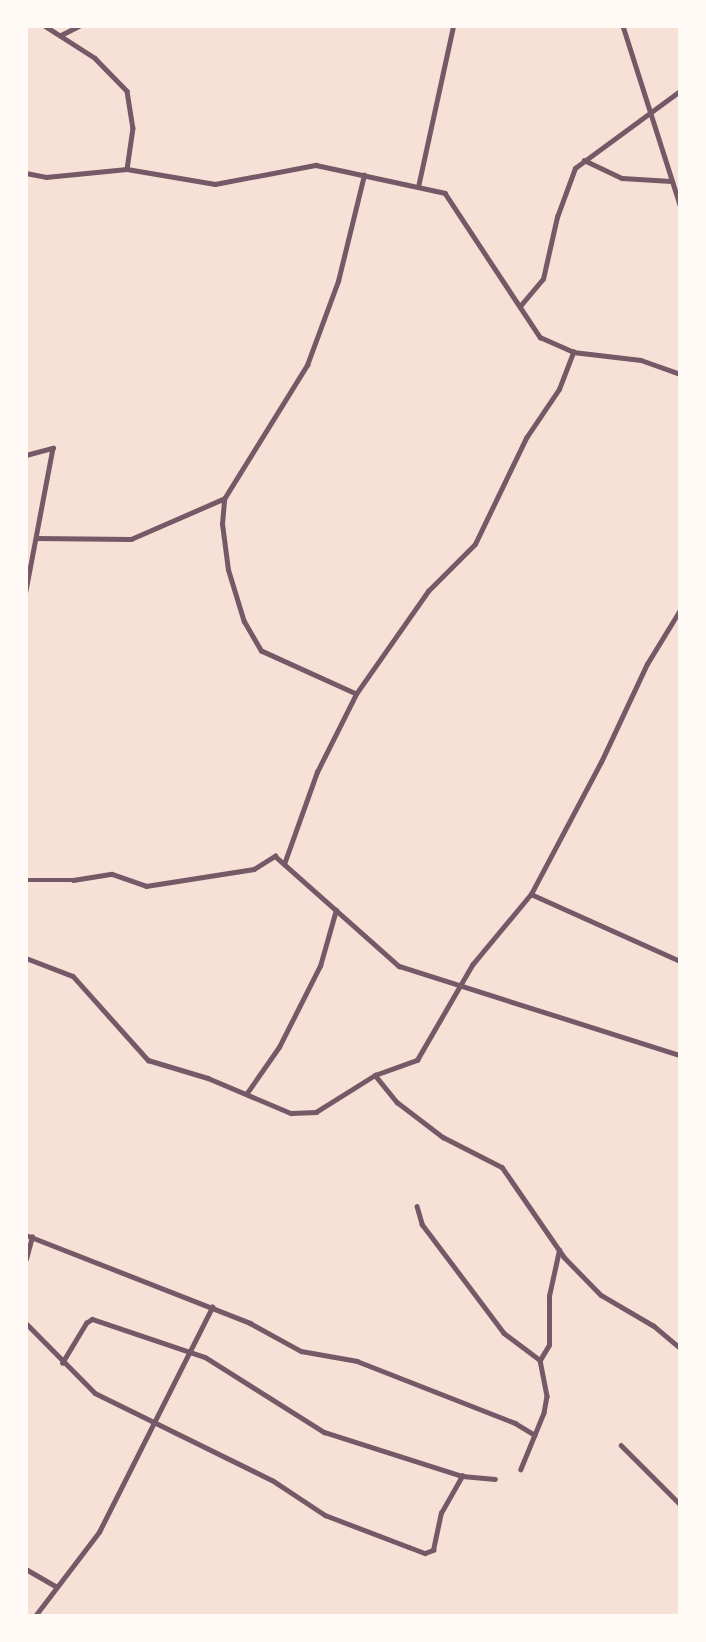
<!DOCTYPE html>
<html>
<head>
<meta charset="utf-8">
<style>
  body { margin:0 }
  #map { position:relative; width:706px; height:1642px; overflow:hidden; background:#f7e1d7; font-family:"Golos Text",sans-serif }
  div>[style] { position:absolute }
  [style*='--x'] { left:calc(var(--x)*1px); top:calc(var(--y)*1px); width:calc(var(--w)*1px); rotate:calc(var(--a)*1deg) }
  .minor>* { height:4.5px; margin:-2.25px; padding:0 2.25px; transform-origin:2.25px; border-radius:2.25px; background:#755966 }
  span { translate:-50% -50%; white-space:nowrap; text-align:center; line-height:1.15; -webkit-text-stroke:7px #fffaf5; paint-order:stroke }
  .frame { position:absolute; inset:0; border:28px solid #fffaf5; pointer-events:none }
</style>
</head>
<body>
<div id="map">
  <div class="minor">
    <i style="--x:45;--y:26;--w:59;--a:32.6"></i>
    <i style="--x:95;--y:58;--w:46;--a:45.9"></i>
    <i style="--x:127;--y:91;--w:37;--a:81"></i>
    <i style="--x:133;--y:128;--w:41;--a:98.3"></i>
    <i style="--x:623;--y:26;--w:188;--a:72.3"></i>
    <i style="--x:61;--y:35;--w:20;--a:-27"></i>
    <i style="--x:584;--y:160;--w:42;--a:25.3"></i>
    <i style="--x:622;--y:178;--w:49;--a:3.5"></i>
    <i style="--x:26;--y:173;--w:20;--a:11"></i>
    <i style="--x:46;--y:177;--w:81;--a:-5.6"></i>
    <i style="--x:127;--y:169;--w:89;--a:9.7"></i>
    <i style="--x:215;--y:184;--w:103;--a:-10.7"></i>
    <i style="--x:316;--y:165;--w:132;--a:12.2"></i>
    <i style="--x:445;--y:193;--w:173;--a:56.6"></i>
    <i style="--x:540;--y:337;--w:36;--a:24"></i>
    <i style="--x:573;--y:352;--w:68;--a:6.7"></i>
    <i style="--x:641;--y:360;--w:41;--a:19.7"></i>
    <i style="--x:418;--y:187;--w:165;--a:-77.7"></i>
    <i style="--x:521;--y:305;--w:34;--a:-50"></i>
    <i style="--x:543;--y:279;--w:64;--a:-77.3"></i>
    <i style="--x:557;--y:217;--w:52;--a:-69.8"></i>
    <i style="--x:575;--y:168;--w:130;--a:-36.3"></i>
    <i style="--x:26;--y:455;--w:28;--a:-15"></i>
    <i style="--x:53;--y:448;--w:146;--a:100.7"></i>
    <i style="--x:36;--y:538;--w:95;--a:0.6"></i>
    <i style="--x:131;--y:539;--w:100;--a:-23.5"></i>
    <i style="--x:356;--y:694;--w:104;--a:-155.6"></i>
    <i style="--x:261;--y:651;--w:34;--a:-120"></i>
    <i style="--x:244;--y:622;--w:54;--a:-107.1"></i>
    <i style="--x:228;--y:570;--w:46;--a:-97.4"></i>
    <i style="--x:222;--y:524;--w:25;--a:-85"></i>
    <i style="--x:224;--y:499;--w:158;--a:-58.2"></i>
    <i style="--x:307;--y:365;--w:90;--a:-69.7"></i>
    <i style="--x:338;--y:281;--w:109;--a:-76.2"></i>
    <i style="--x:284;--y:864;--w:98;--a:-70.3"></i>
    <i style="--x:317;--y:772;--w:87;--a:-63.4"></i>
    <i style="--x:356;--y:694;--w:126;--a:-55"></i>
    <i style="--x:428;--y:591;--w:66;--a:-45"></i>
    <i style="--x:475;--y:544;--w:118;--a:-64.3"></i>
    <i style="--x:526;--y:438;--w:59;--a:-56"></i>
    <i style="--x:559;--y:389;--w:40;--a:-69"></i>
    <i style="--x:26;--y:880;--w:47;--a:0"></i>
    <i style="--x:73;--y:880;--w:39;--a:-9"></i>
    <i style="--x:112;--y:874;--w:36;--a:19"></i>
    <i style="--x:146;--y:886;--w:109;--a:-8.9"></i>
    <i style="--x:254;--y:869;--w:25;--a:-32"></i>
    <i style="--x:275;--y:856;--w:166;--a:41.6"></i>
    <i style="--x:399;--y:966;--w:295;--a:17.6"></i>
    <i style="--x:531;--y:894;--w:163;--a:24.2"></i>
    <i style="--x:26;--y:958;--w:50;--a:21"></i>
    <i style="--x:73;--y:976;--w:113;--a:48.2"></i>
    <i style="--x:148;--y:1060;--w:63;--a:16.7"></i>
    <i style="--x:208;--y:1078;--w:90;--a:22.9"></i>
    <i style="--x:291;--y:1113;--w:25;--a:-2"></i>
    <i style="--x:316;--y:1112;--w:70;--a:-32.1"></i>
    <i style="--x:375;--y:1075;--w:45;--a:-19.7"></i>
    <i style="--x:417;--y:1060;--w:110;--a:-59.9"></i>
    <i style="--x:472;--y:965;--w:92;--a:-50.3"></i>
    <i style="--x:531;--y:894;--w:149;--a:-62.1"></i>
    <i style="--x:601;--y:762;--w:108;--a:-64.9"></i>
    <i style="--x:647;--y:664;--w:63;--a:-58.6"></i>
    <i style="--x:375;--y:1075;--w:35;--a:51"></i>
    <i style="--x:397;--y:1102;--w:58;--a:37.3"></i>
    <i style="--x:443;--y:1137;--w:66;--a:27"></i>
    <i style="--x:502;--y:1167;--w:109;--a:55.4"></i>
    <i style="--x:564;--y:1257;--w:53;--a:45.8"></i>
    <i style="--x:601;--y:1295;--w:61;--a:30.3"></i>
    <i style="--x:654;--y:1326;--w:34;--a:40"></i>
    <i style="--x:247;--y:1093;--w:56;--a:-55.2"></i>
    <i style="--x:279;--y:1047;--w:91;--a:-63.2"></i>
    <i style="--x:320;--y:966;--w:58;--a:-74.1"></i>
    <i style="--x:417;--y:1206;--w:19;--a:74"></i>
    <i style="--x:422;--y:1224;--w:136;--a:53"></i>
    <i style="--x:504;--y:1333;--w:45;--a:36.9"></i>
    <i style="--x:540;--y:1360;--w:37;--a:79"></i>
    <i style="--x:547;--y:1396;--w:17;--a:100"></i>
    <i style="--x:544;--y:1413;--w:61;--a:112.3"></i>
    <i style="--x:26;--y:1235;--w:241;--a:21.4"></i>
    <i style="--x:250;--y:1323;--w:58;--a:28.8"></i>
    <i style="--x:301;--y:1351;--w:57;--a:10.1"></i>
    <i style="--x:357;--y:1361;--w:170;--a:21.4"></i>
    <i style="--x:515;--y:1423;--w:23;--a:31"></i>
    <i style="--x:26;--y:1259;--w:23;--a:-75"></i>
    <i style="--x:26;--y:1323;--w:98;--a:45.4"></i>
    <i style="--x:95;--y:1393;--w:197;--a:26.2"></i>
    <i style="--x:272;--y:1480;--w:64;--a:33.4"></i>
    <i style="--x:325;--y:1515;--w:90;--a:20.9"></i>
    <i style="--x:409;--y:1547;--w:17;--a:21"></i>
    <i style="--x:425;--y:1553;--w:9;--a:-21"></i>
    <i style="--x:433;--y:1550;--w:38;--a:-78"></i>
    <i style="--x:441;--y:1513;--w:43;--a:-60.4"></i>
    <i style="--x:540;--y:1360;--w:17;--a:-59"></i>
    <i style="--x:549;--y:1345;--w:49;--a:-90"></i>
    <i style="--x:549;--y:1296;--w:47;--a:-77.7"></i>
    <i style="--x:62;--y:1363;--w:47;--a:-59"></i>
    <i style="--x:86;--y:1323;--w:7;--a:-34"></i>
    <i style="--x:92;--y:1319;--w:119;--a:18.6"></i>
    <i style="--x:205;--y:1357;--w:141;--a:32.2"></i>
    <i style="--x:324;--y:1432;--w:145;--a:17.7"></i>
    <i style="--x:462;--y:1476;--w:33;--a:5"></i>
    <i style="--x:621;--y:1445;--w:83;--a:45"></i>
    <i style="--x:26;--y:1569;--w:34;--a:30"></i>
    <i style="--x:35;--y:1616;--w:106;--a:-52.7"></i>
    <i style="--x:99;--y:1532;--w:252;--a:-63.3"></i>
  </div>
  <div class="frame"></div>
</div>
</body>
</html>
